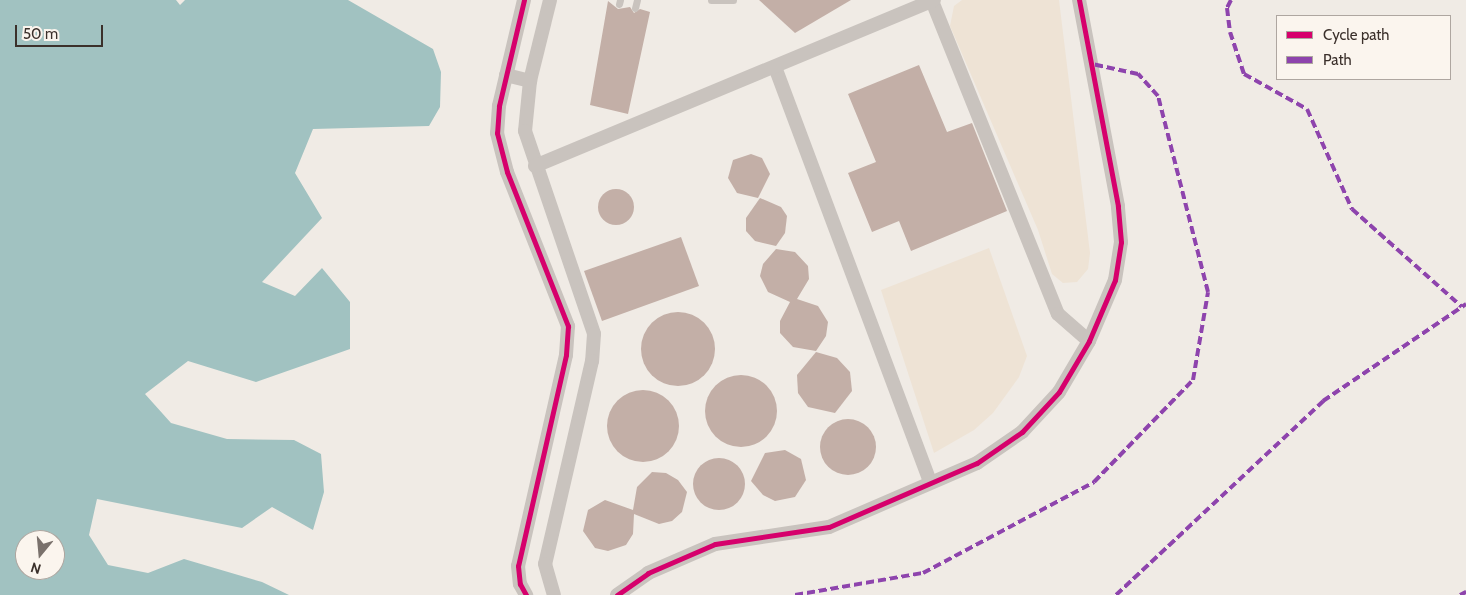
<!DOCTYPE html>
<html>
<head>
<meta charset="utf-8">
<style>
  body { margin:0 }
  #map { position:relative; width:1466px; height:595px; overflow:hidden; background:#f0ebe5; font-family:Cabin,sans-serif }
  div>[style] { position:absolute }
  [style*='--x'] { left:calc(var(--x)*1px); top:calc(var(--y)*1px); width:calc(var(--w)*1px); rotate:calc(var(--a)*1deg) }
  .plaza>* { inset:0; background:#eee3d5 }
  .water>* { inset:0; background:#a1c2c1 }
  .building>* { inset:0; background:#c3afa7 }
  .round { border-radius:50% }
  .service>* { height:7px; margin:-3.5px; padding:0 3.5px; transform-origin:3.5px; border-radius:3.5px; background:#c9c3be }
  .minor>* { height:14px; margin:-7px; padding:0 7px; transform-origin:7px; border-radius:7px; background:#c9c3be }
  .quiet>* { height:4px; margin-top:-2px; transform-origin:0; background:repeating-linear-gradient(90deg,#8e44ad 0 8px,transparent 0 12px) }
  .cycleway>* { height:5px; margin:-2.5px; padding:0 2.5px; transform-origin:2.5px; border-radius:2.5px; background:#d6006c }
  span { translate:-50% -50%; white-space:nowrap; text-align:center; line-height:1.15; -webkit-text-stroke:4px #fbf5ee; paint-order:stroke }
  .legend { position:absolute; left:1276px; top:15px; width:175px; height:65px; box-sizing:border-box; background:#fbf5ee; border:1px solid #aea6a0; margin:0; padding:6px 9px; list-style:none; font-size:15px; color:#3b302b }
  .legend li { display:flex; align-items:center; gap:10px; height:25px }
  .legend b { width:25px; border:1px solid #aea6a0 }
  .north { position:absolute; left:15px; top:530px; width:50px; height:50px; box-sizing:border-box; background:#fbf5ee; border:1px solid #aea6a0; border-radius:50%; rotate:197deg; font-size:14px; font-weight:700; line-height:20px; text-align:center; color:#3b302b }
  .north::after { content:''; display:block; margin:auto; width:18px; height:22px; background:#7a716c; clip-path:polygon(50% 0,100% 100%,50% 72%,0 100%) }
  .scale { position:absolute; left:15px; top:25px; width:88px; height:22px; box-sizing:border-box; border:2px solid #3b302b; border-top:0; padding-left:6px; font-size:15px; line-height:18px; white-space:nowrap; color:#3b302b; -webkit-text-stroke:4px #fbf5ee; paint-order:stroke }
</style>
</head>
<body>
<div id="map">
  <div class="plaza">
    <i style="clip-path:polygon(962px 0,1059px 0,1090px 253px,1088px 269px,1077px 282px,1063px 283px,1052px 274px,1038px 230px,950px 26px,954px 6px)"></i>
    <i style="clip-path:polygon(989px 248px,1027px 356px,1019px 377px,993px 413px,974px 430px,934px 453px,881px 290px)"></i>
  </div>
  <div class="water">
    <i style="clip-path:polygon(evenodd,0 0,176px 0,180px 5px,185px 0,348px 0,433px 49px,441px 72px,440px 107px,429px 126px,313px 129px,295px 173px,322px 218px,262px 282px,295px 296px,322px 268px,350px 302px,350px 349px,256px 382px,188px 361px,145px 394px,171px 423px,227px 439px,294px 440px,321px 454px,324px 492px,313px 530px,272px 507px,242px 528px,97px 499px,89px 535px,108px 565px,148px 573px,184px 559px,262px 582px,289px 595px,0 595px,0 0,25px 540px,55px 540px,55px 570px,25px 570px,25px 540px)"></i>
  </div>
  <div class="building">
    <i style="clip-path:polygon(759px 0,851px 0,795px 33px)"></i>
    <i style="clip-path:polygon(608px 1px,618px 9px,630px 7px,634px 13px,640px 9px,650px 12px,628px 114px,590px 105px)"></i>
    <i style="clip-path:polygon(919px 65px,947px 132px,972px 123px,1007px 211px,911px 251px,899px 221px,872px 232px,848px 173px,876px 162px,848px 94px)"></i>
    <i style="clip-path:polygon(751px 154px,762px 158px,770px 174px,758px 198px,737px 193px,728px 178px,733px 160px)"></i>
    <i class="round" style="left:598px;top:189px;width:36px;height:36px"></i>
    <i style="clip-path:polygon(760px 198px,781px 207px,787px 216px,785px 233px,776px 246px,755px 241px,746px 231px,746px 218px)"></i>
    <i style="clip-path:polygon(681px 237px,699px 286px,602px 321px,584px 271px)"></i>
    <i style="clip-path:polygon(776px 249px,795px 252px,808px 266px,809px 279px,797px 299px,818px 306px,828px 322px,826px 336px,816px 351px,793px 347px,780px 333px,780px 321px,790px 302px,768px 292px,760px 276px,763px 264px)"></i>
    <i class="round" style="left:641px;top:312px;width:74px;height:74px"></i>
    <i style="clip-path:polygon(816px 352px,837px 358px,850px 372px,852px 391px,835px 413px,808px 407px,798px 393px,797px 375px)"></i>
    <i class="round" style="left:705px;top:375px;width:72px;height:72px"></i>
    <i class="round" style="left:607px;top:390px;width:72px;height:72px"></i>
    <i class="round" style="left:820px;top:419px;width:56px;height:56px"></i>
    <i style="clip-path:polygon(785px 450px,801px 459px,806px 480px,795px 497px,775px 501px,763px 495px,751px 481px,765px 453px)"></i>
    <i class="round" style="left:693px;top:458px;width:52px;height:52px"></i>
    <i style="clip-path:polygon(652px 472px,666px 473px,678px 480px,687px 492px,682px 512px,672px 521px,659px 524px,634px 514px,633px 534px,626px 545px,608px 551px,595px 548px,583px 531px,588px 510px,605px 500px,633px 510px,637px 487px)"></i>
  </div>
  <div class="service">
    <i style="--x:711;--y:0;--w:22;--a:0"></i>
    <i style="--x:619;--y:4;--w:4;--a:-76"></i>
    <i style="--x:635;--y:8;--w:8;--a:-76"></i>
  </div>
  <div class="minor">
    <i style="--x:524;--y:0;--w:109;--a:103.3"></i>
    <i style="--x:499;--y:106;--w:27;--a:94"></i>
    <i style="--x:497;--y:133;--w:40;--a:75.6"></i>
    <i style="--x:507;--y:172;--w:166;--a:68.4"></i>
    <i style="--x:568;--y:326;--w:29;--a:94"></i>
    <i style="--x:566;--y:355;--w:216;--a:102.8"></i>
    <i style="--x:518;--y:566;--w:18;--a:84"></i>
    <i style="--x:520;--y:584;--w:13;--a:61"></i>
    <i style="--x:550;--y:0;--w:83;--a:103.9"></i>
    <i style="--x:530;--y:81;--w:50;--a:95.7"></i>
    <i style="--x:525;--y:131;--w:214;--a:71.2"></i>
    <i style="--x:594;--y:334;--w:27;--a:94"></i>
    <i style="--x:592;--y:361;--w:208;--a:103"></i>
    <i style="--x:545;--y:564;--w:32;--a:74"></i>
    <i style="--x:932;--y:1;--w:337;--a:68.1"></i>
    <i style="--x:1058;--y:314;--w:41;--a:41.1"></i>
    <i style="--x:775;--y:67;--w:442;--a:69.5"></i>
    <i style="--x:506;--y:75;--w:25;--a:14"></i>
    <i style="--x:535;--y:166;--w:432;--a:-22.6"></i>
    <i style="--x:617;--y:595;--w:38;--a:-35"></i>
    <i style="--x:648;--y:573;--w:73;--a:-23.4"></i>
    <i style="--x:715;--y:544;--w:115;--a:-8.5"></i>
    <i style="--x:829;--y:527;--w:161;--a:-23.4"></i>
    <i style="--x:977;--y:463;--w:55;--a:-34.6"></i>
    <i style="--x:1022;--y:432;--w:54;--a:-47.2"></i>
    <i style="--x:1059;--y:392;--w:59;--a:-59.5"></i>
    <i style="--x:1089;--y:341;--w:66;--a:-66.9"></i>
    <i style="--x:1115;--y:280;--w:38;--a:-81"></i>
    <i style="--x:1121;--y:242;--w:36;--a:-95"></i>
    <i style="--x:1118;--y:206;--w:210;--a:-100.7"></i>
  </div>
  <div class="quiet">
    <i style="--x:1231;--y:0;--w:9;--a:117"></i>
    <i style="--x:1227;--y:8;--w:24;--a:83"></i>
    <i style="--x:1230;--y:32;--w:44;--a:71.6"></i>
    <i style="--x:1244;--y:74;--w:72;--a:29.1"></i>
    <i style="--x:1307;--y:109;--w:110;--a:65.8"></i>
    <i style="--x:1352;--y:209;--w:147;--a:41.7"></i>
    <i style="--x:795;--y:595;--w:130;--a:-9.8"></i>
    <i style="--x:923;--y:573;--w:194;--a:-28"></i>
    <i style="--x:1094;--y:482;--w:142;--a:-45.9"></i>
    <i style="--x:1193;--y:380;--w:89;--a:-80.3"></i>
    <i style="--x:1208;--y:292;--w:202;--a:-104.3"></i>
    <i style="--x:1158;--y:96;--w:30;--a:-132"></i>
    <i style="--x:1138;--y:74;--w:47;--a:-167.7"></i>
    <i style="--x:1116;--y:595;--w:284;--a:-43.1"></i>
    <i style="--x:1323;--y:401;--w:173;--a:-34.1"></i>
    <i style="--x:1460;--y:595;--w:7;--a:-27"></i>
  </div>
  <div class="cycleway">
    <i style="--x:524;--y:0;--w:109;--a:103.3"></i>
    <i style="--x:499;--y:106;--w:27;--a:94"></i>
    <i style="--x:497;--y:133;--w:40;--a:75.6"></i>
    <i style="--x:507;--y:172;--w:166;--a:68.4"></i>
    <i style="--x:568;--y:326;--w:29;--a:94"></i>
    <i style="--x:566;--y:355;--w:216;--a:102.8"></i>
    <i style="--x:518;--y:566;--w:18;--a:84"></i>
    <i style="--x:520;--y:584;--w:13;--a:61"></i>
    <i style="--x:617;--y:595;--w:38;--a:-35"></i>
    <i style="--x:648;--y:573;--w:73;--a:-23.4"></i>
    <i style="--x:715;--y:544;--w:115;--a:-8.5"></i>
    <i style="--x:829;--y:527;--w:161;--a:-23.4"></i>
    <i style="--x:977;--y:463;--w:55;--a:-34.6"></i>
    <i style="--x:1022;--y:432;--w:54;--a:-47.2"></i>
    <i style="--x:1059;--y:392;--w:59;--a:-59.5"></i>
    <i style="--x:1089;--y:341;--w:66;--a:-66.9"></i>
    <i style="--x:1115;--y:280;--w:38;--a:-81"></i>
    <i style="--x:1121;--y:242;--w:36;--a:-95"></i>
    <i style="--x:1118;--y:206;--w:210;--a:-100.7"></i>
  </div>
  <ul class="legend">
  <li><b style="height:6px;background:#d6006c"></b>Cycle path</li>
  <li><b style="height:6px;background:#8e44ad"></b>Path</li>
  </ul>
  <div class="north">N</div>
  <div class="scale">50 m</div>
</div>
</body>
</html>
